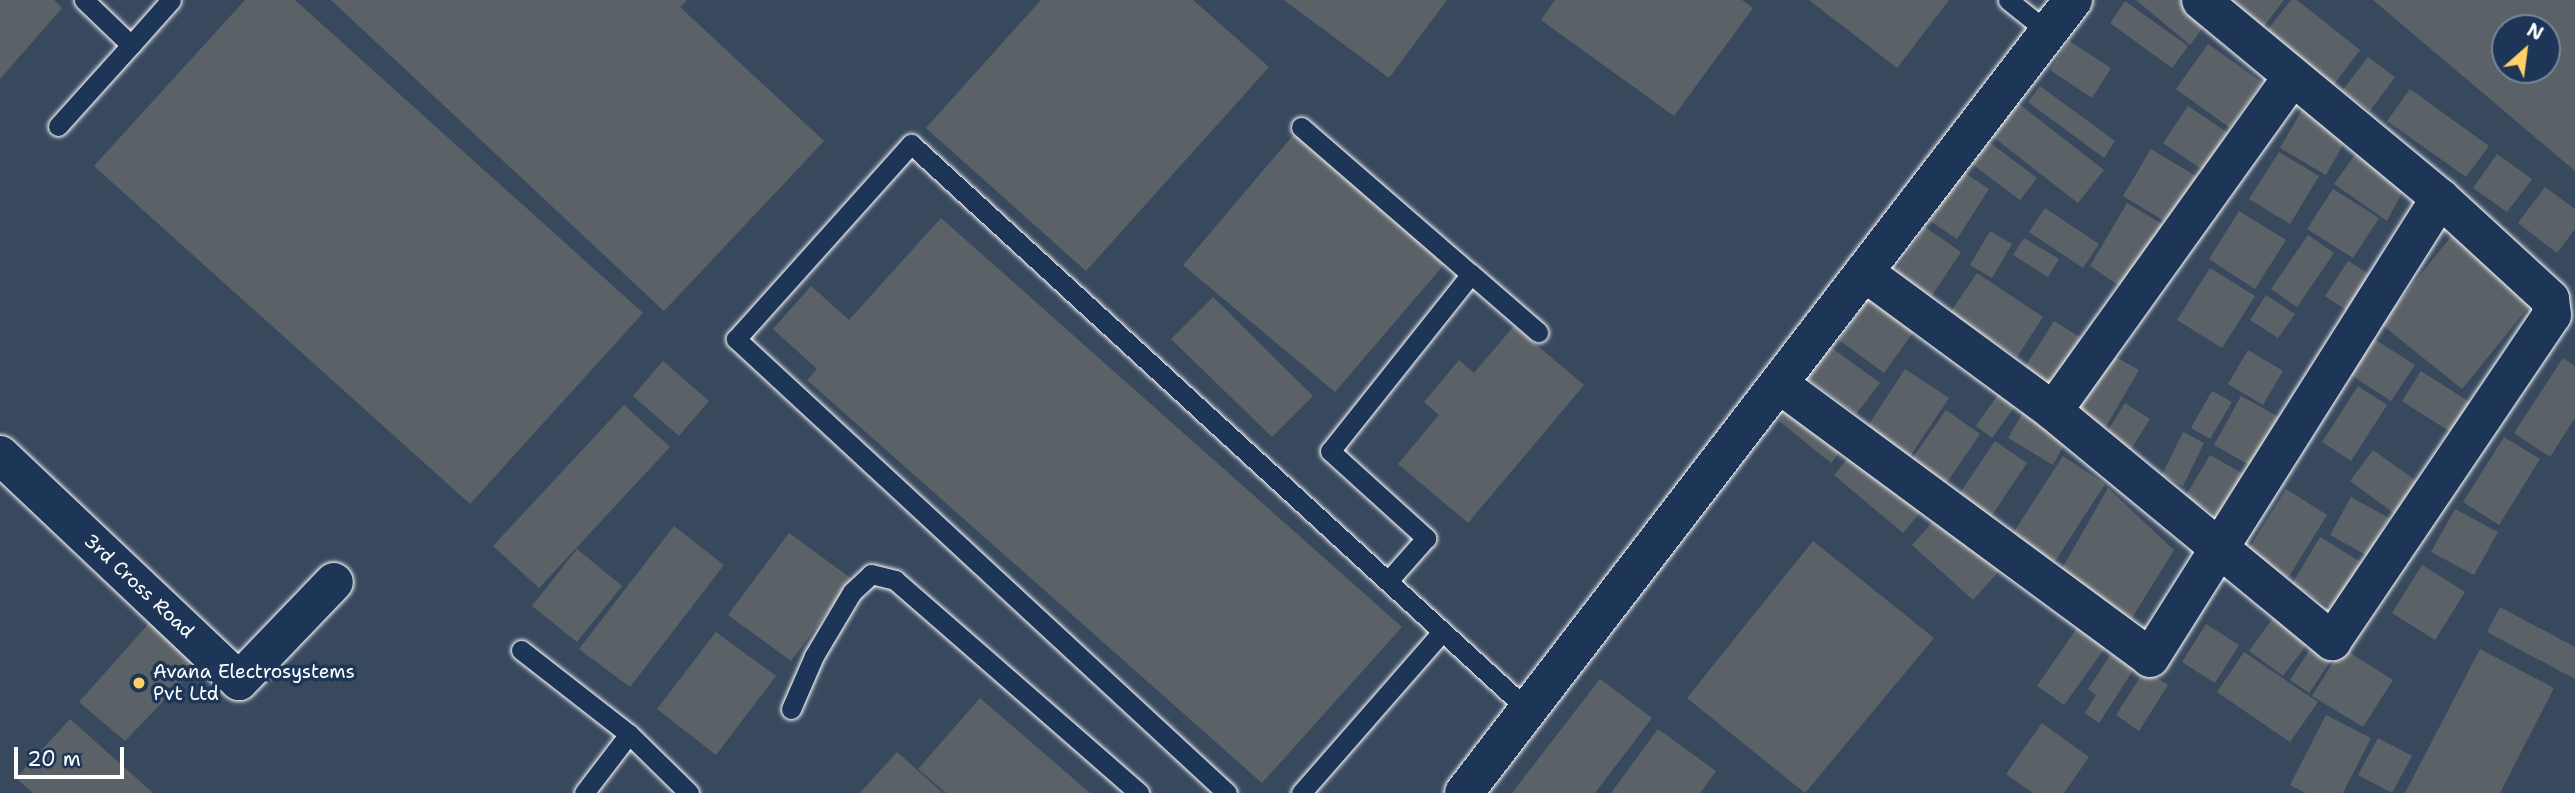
<!DOCTYPE html>
<html>
<head>
<meta charset="utf-8">
<style>
  body { margin:0 }
  #map { position:relative; width:2575px; height:793px; overflow:hidden; background:#293e5a; font-family:"Shantell Sans",sans-serif }
  div>[style] { position:absolute }
  [style*='--x'] { left:calc(var(--x)*1px); top:calc(var(--y)*1px); width:calc(var(--w)*1px); rotate:calc(var(--a)*1deg) }
  .built>* { inset:0; background:#38495e }
  .building>* { inset:0; background:#5b6267 }
  .roads { filter:drop-shadow(0 0 2px #fff) drop-shadow(0 0 2px #fff) }
  .lane>* { height:19px; margin:-9.5px; padding:0 9.5px; transform-origin:9.5px; border-radius:9.5px; background:#1d3557 }
  .street>* { height:38px; margin:-19px; padding:0 19px; transform-origin:19px; border-radius:19px; background:#1d3557 }
  .secondary>* { height:38px; margin:-19px; padding:0 19px; transform-origin:19px; border-radius:19px; background:#1d3557 }
  .dots>* { width:19px; height:19px; translate:-50% -50%; box-sizing:border-box; border:4px solid #1d3557; border-radius:50% }
  span { translate:-50% -50%; white-space:nowrap; text-align:center; line-height:1.15; -webkit-text-stroke:7px #1d3557; paint-order:stroke }
  .street-label { font-size:19px; color:#fff }
  .poi-label { font-size:19px; color:#fff }
  .left { translate:0 -50%; text-align:left }
  .north { position:absolute; left:2491px; top:14px; width:70px; height:70px; box-sizing:border-box; background:#1d3557; border:2px solid #77869a; border-radius:50%; rotate:28deg; font-size:19px; font-weight:700; line-height:28px; text-align:center; color:#fff }
  .north::after { content:''; display:block; margin:auto; width:24px; height:32px; background:#ffd166; clip-path:polygon(50% 0,100% 100%,50% 72%,0 100%) }
  .scale { position:absolute; left:14px; top:747px; width:110px; height:32px; box-sizing:border-box; border:4px solid #fff; border-top:0; padding-left:9px; font-size:21px; line-height:24px; white-space:nowrap; color:#fff; -webkit-text-stroke:5px #1d3557; paint-order:stroke }
</style>
</head>
<body>
<div id="map">
  <div class="built">
    <i style="clip-path:polygon(evenodd,0 0,2575px 0,2575px 793px,0 793px,0 0,2505px 28px,2547px 28px,2547px 70px,2505px 70px,2505px 28px)"></i>
  </div>
  <div class="building">
    <i style="clip-path:polygon(0 0,54px 0,62px 8px,0 79px)"></i>
    <i style="clip-path:polygon(245px 0,295px 0,643px 313px,470px 504px,94px 166px)"></i>
    <i style="clip-path:polygon(331px 0,687px 0,680px 7px,824px 141px,664px 311px)"></i>
    <i style="clip-path:polygon(1041px 0,1193px 0,1269px 67px,1086px 271px,926px 128px)"></i>
    <i style="clip-path:polygon(1284px 0,1447px 0,1389px 78px)"></i>
    <i style="clip-path:polygon(1555px 0,1742px 0,1753px 8px,1674px 116px,1541px 20px)"></i>
    <i style="clip-path:polygon(1809px 0,1949px 0,1897px 68px)"></i>
    <i style="clip-path:polygon(2136px 0,2181px 0,2206px 23px,2190px 45px)"></i>
    <i style="clip-path:polygon(2214px 0,2284px 0,2258px 34px)"></i>
    <i style="clip-path:polygon(2291px 0,2297px 0,2360px 50px,2332px 87px,2265px 33px)"></i>
    <i style="clip-path:polygon(evenodd,2373px 0,2575px 0,2575px 171px,2373px 0,2505px 28px,2547px 28px,2547px 70px,2505px 70px,2505px 28px)"></i>
    <i style="clip-path:polygon(2125px 1px,2188px 46px,2172px 68px,2110px 23px)"></i>
    <i style="clip-path:polygon(2069px 41px,2111px 68px,2092px 98px,2050px 70px)"></i>
    <i style="clip-path:polygon(2208px 44px,2262px 82px,2230px 128px,2176px 89px)"></i>
    <i style="clip-path:polygon(2368px 57px,2395px 77px,2370px 111px,2342px 91px)"></i>
    <i style="clip-path:polygon(2040px 86px,2115px 141px,2104px 158px,2028px 102px)"></i>
    <i style="clip-path:polygon(2410px 89px,2489px 146px,2466px 177px,2387px 121px)"></i>
    <i style="clip-path:polygon(2018px 103px,2104px 170px,2078px 203px,1992px 136px)"></i>
    <i style="clip-path:polygon(2306px 103px,2350px 132px,2326px 175px,2280px 148px)"></i>
    <i style="clip-path:polygon(2188px 106px,2228px 133px,2203px 170px,2163px 143px)"></i>
    <i style="clip-path:polygon(1295px 133px,1447px 261px,1335px 392px,1183px 265px)"></i>
    <i style="clip-path:polygon(1989px 142px,2037px 178px,2020px 200px,1972px 164px)"></i>
    <i style="clip-path:polygon(2362px 145px,2407px 183px,2387px 221px,2334px 184px)"></i>
    <i style="clip-path:polygon(2151px 149px,2199px 178px,2171px 225px,2123px 196px)"></i>
    <i style="clip-path:polygon(2279px 152px,2319px 176px,2290px 224px,2249px 199px)"></i>
    <i style="clip-path:polygon(2497px 154px,2532px 179px,2507px 212px,2473px 188px)"></i>
    <i style="clip-path:polygon(1962px 171px,1989px 189px,1957px 239px,1930px 221px)"></i>
    <i style="clip-path:polygon(2545px 187px,2575px 209px,2575px 229px,2557px 253px,2518px 223px)"></i>
    <i style="clip-path:polygon(2333px 189px,2379px 218px,2353px 258px,2307px 229px)"></i>
    <i style="clip-path:polygon(2127px 203px,2169px 228px,2130px 293px,2090px 266px)"></i>
    <i style="clip-path:polygon(2045px 208px,2099px 244px,2083px 268px,2029px 232px)"></i>
    <i style="clip-path:polygon(2239px 211px,2286px 240px,2255px 289px,2209px 259px)"></i>
    <i style="clip-path:polygon(941px 218px,1402px 627px,1262px 783px,807px 380px,817px 369px,773px 329px,811px 286px,849px 320px)"></i>
    <i style="clip-path:polygon(1925px 227px,1961px 252px,1931px 297px,1895px 272px)"></i>
    <i style="clip-path:polygon(1990px 231px,2012px 244px,1992px 278px,1970px 265px)"></i>
    <i style="clip-path:polygon(2453px 234px,2535px 299px,2462px 389px,2381px 324px)"></i>
    <i style="clip-path:polygon(2308px 235px,2334px 253px,2297px 307px,2271px 289px)"></i>
    <i style="clip-path:polygon(2024px 238px,2059px 259px,2048px 277px,2013px 255px)"></i>
    <i style="clip-path:polygon(2348px 261px,2380px 281px,2357px 317px,2325px 296px)"></i>
    <i style="clip-path:polygon(2210px 268px,2255px 296px,2222px 348px,2177px 320px)"></i>
    <i style="clip-path:polygon(1977px 273px,2043px 317px,2017px 357px,1950px 313px)"></i>
    <i style="clip-path:polygon(1874px 291px,1919px 324px,1884px 373px,1839px 340px)"></i>
    <i style="clip-path:polygon(2266px 295px,2295px 314px,2278px 338px,2250px 320px)"></i>
    <i style="clip-path:polygon(1213px 297px,1313px 396px,1272px 437px,1171px 339px)"></i>
    <i style="clip-path:polygon(2054px 321px,2086px 341px,2053px 395px,2020px 375px)"></i>
    <i style="clip-path:polygon(1514px 326px,1584px 385px,1468px 523px,1398px 464px,1439px 415px,1424px 402px,1459px 360px,1474px 373px)"></i>
    <i style="clip-path:polygon(2368px 335px,2415px 365px,2391px 401px,2345px 371px)"></i>
    <i style="clip-path:polygon(1825px 343px,1880px 383px,1856px 414px,1802px 374px)"></i>
    <i style="clip-path:polygon(2103px 350px,2139px 370px,2105px 428px,2070px 408px)"></i>
    <i style="clip-path:polygon(2248px 350px,2283px 371px,2263px 405px,2228px 384px)"></i>
    <i style="clip-path:polygon(2563px 358px,2575px 366px,2575px 418px,2550px 457px,2514px 433px)"></i>
    <i style="clip-path:polygon(663px 361px,709px 401px,679px 436px,633px 396px)"></i>
    <i style="clip-path:polygon(1905px 369px,1949px 398px,1907px 461px,1864px 432px)"></i>
    <i style="clip-path:polygon(2421px 371px,2471px 403px,2452px 433px,2402px 401px)"></i>
    <i style="clip-path:polygon(2006px 383px,2023px 395px,1992px 438px,1976px 426px)"></i>
    <i style="clip-path:polygon(2358px 386px,2387px 405px,2351px 461px,2322px 442px)"></i>
    <i style="clip-path:polygon(2212px 391px,2232px 402px,2210px 439px,2191px 428px)"></i>
    <i style="clip-path:polygon(2241px 396px,2286px 421px,2260px 471px,2214px 445px)"></i>
    <i style="clip-path:polygon(2029px 402px,2071px 432px,2053px 465px,2008px 438px)"></i>
    <i style="clip-path:polygon(1793px 403px,1845px 445px,1831px 463px,1779px 421px)"></i>
    <i style="clip-path:polygon(2125px 403px,2150px 419px,2128px 454px,2103px 438px)"></i>
    <i style="clip-path:polygon(624px 405px,670px 447px,539px 588px,493px 546px)"></i>
    <i style="clip-path:polygon(1946px 410px,1980px 434px,1943px 488px,1909px 463px)"></i>
    <i style="clip-path:polygon(2183px 432px,2204px 443px,2183px 486px,2162px 475px)"></i>
    <i style="clip-path:polygon(2504px 437px,2540px 459px,2499px 525px,2463px 502px)"></i>
    <i style="clip-path:polygon(1995px 441px,2027px 463px,1986px 524px,1954px 502px)"></i>
    <i style="clip-path:polygon(2373px 450px,2422px 485px,2399px 517px,2350px 481px)"></i>
    <i style="clip-path:polygon(1854px 451px,1923px 509px,1903px 533px,1834px 475px)"></i>
    <i style="clip-path:polygon(2210px 455px,2254px 480px,2230px 523px,2185px 497px)"></i>
    <i style="clip-path:polygon(2063px 456px,2105px 484px,2048px 572px,2006px 544px)"></i>
    <i style="clip-path:polygon(2108px 488px,2174px 550px,2130px 621px,2056px 579px)"></i>
    <i style="clip-path:polygon(2286px 489px,2327px 515px,2288px 578px,2246px 553px)"></i>
    <i style="clip-path:polygon(2351px 497px,2389px 518px,2368px 556px,2330px 535px)"></i>
    <i style="clip-path:polygon(2455px 509px,2498px 532px,2474px 575px,2431px 552px)"></i>
    <i style="clip-path:polygon(1938px 516px,1999px 571px,1973px 600px,1912px 545px)"></i>
    <i style="clip-path:polygon(674px 526px,724px 565px,630px 687px,579px 649px)"></i>
    <i style="clip-path:polygon(789px 533px,852px 579px,791px 661px,728px 615px)"></i>
    <i style="clip-path:polygon(2320px 537px,2364px 564px,2336px 611px,2292px 584px)"></i>
    <i style="clip-path:polygon(1813px 541px,1934px 638px,1805px 793px,1687px 698px)"></i>
    <i style="clip-path:polygon(577px 549px,622px 586px,577px 642px,532px 606px)"></i>
    <i style="clip-path:polygon(2422px 565px,2465px 592px,2435px 640px,2392px 613px)"></i>
    <i style="clip-path:polygon(2500px 607px,2575px 647px,2575px 679px,2487px 632px)"></i>
    <i style="clip-path:polygon(2275px 615px,2310px 640px,2283px 676px,2249px 651px)"></i>
    <i style="clip-path:polygon(151px 621px,200px 663px,125px 741px,79px 702px)"></i>
    <i style="clip-path:polygon(2206px 624px,2239px 645px,2215px 683px,2182px 662px)"></i>
    <i style="clip-path:polygon(2079px 625px,2107px 645px,2064px 705px,2037px 686px)"></i>
    <i style="clip-path:polygon(716px 632px,776px 676px,716px 755px,657px 709px)"></i>
    <i style="clip-path:polygon(2316px 640px,2336px 653px,2309px 693px,2290px 680px)"></i>
    <i style="clip-path:polygon(2342px 648px,2393px 680px,2363px 727px,2312px 696px)"></i>
    <i style="clip-path:polygon(2480px 649px,2554px 688px,2500px 793px,2405px 793px)"></i>
    <i style="clip-path:polygon(2244px 652px,2318px 702px,2290px 742px,2217px 692px)"></i>
    <i style="clip-path:polygon(2111px 654px,2134px 669px,2099px 723px,2085px 713px,2096px 695px,2088px 689px)"></i>
    <i style="clip-path:polygon(2145px 670px,2168px 685px,2139px 731px,2116px 715px)"></i>
    <i style="clip-path:polygon(1600px 679px,1652px 718px,1595px 793px,1512px 793px)"></i>
    <i style="clip-path:polygon(980px 698px,1090px 793px,946px 793px,918px 769px)"></i>
    <i style="clip-path:polygon(2326px 715px,2371px 738px,2343px 793px,2305px 793px,2290px 785px)"></i>
    <i style="clip-path:polygon(70px 719px,153px 793px,33px 793px,16px 778px)"></i>
    <i style="clip-path:polygon(2042px 723px,2089px 757px,2064px 793px,2033px 793px,2006px 774px)"></i>
    <i style="clip-path:polygon(1658px 729px,1716px 771px,1700px 793px,1611px 793px)"></i>
    <i style="clip-path:polygon(2378px 738px,2412px 756px,2392px 793px,2358px 775px)"></i>
    <i style="clip-path:polygon(897px 752px,943px 793px,860px 793px)"></i>
  </div>
  <div class="roads">
    <div class="lane">
      <i style="--x:84;--y:0;--w:65;--a:43.8"></i>
      <i style="--x:131;--y:45;--w:60;--a:-48.4"></i>
      <i style="--x:2008;--y:0;--w:51;--a:38.7"></i>
      <i style="--x:58;--y:126;--w:109;--a:-48"></i>
      <i style="--x:1301;--y:127;--w:225;--a:40.9"></i>
      <i style="--x:1471;--y:274;--w:226;--a:128.5"></i>
      <i style="--x:1330;--y:451;--w:130;--a:42.2"></i>
      <i style="--x:1426;--y:538;--w:57;--a:131.5"></i>
      <i style="--x:1471;--y:274;--w:89;--a:40.9"></i>
      <i style="--x:521;--y:650;--w:137;--a:37.9"></i>
      <i style="--x:629;--y:734;--w:74;--a:127.3"></i>
      <i style="--x:791;--y:709;--w:58;--a:-66.5"></i>
      <i style="--x:814;--y:656;--w:74;--a:-59.3"></i>
      <i style="--x:852;--y:592;--w:26;--a:-43"></i>
      <i style="--x:871;--y:574;--w:25;--a:14"></i>
      <i style="--x:895;--y:580;--w:324;--a:41.1"></i>
      <i style="--x:629;--y:734;--w:84;--a:44.5"></i>
      <i style="--x:1227;--y:793;--w:669;--a:-137.24"></i>
      <i style="--x:736;--y:339;--w:262;--a:-48.1"></i>
      <i style="--x:911;--y:144;--w:837;--a:42.53"></i>
      <i style="--x:1301;--y:793;--w:214;--a:-48.8"></i>
    </div>
    <div class="street">
      <i style="--x:1864;--y:272;--w:235;--a:36.3"></i>
      <i style="--x:2053;--y:411;--w:362;--a:39.5"></i>
      <i style="--x:2332;--y:641;--w:393;--a:-56"></i>
      <i style="--x:2552;--y:315;--w:16;--a:-97"></i>
      <i style="--x:2550;--y:299;--w:149;--a:-137.4"></i>
      <i style="--x:1779;--y:384;--w:461;--a:36.4"></i>
      <i style="--x:2150;--y:658;--w:544;--a:-57.77"></i>
      <i style="--x:2440;--y:198;--w:310;--a:-140.4"></i>
      <i style="--x:2053;--y:411;--w:411;--a:-54.4"></i>
      <i style="--x:0;--y:455;--w:329;--a:43.4"></i>
      <i style="--x:239;--y:681;--w:137;--a:-46.2"></i>
    </div>
    <div class="secondary">
      <i style="--x:1464;--y:793;--w:1000;--a:-52.48"></i>
    </div>
  </div>
  <div class="dots">
    <i style="left:139px;top:683px;background:#ffd166"></i>
  </div>
  <div class="street-label">
    <span style="left:139px;top:586px;rotate:43deg">3rd Cross Road</span>
  </div>
  <div class="poi-label">
    <span class="left" style="left:153px;top:683px">Avana Electrosystems<br>Pvt Ltd</span>
  </div>
  <div class="north">N</div>
  <div class="scale">20 m</div>
</div>
</body>
</html>
